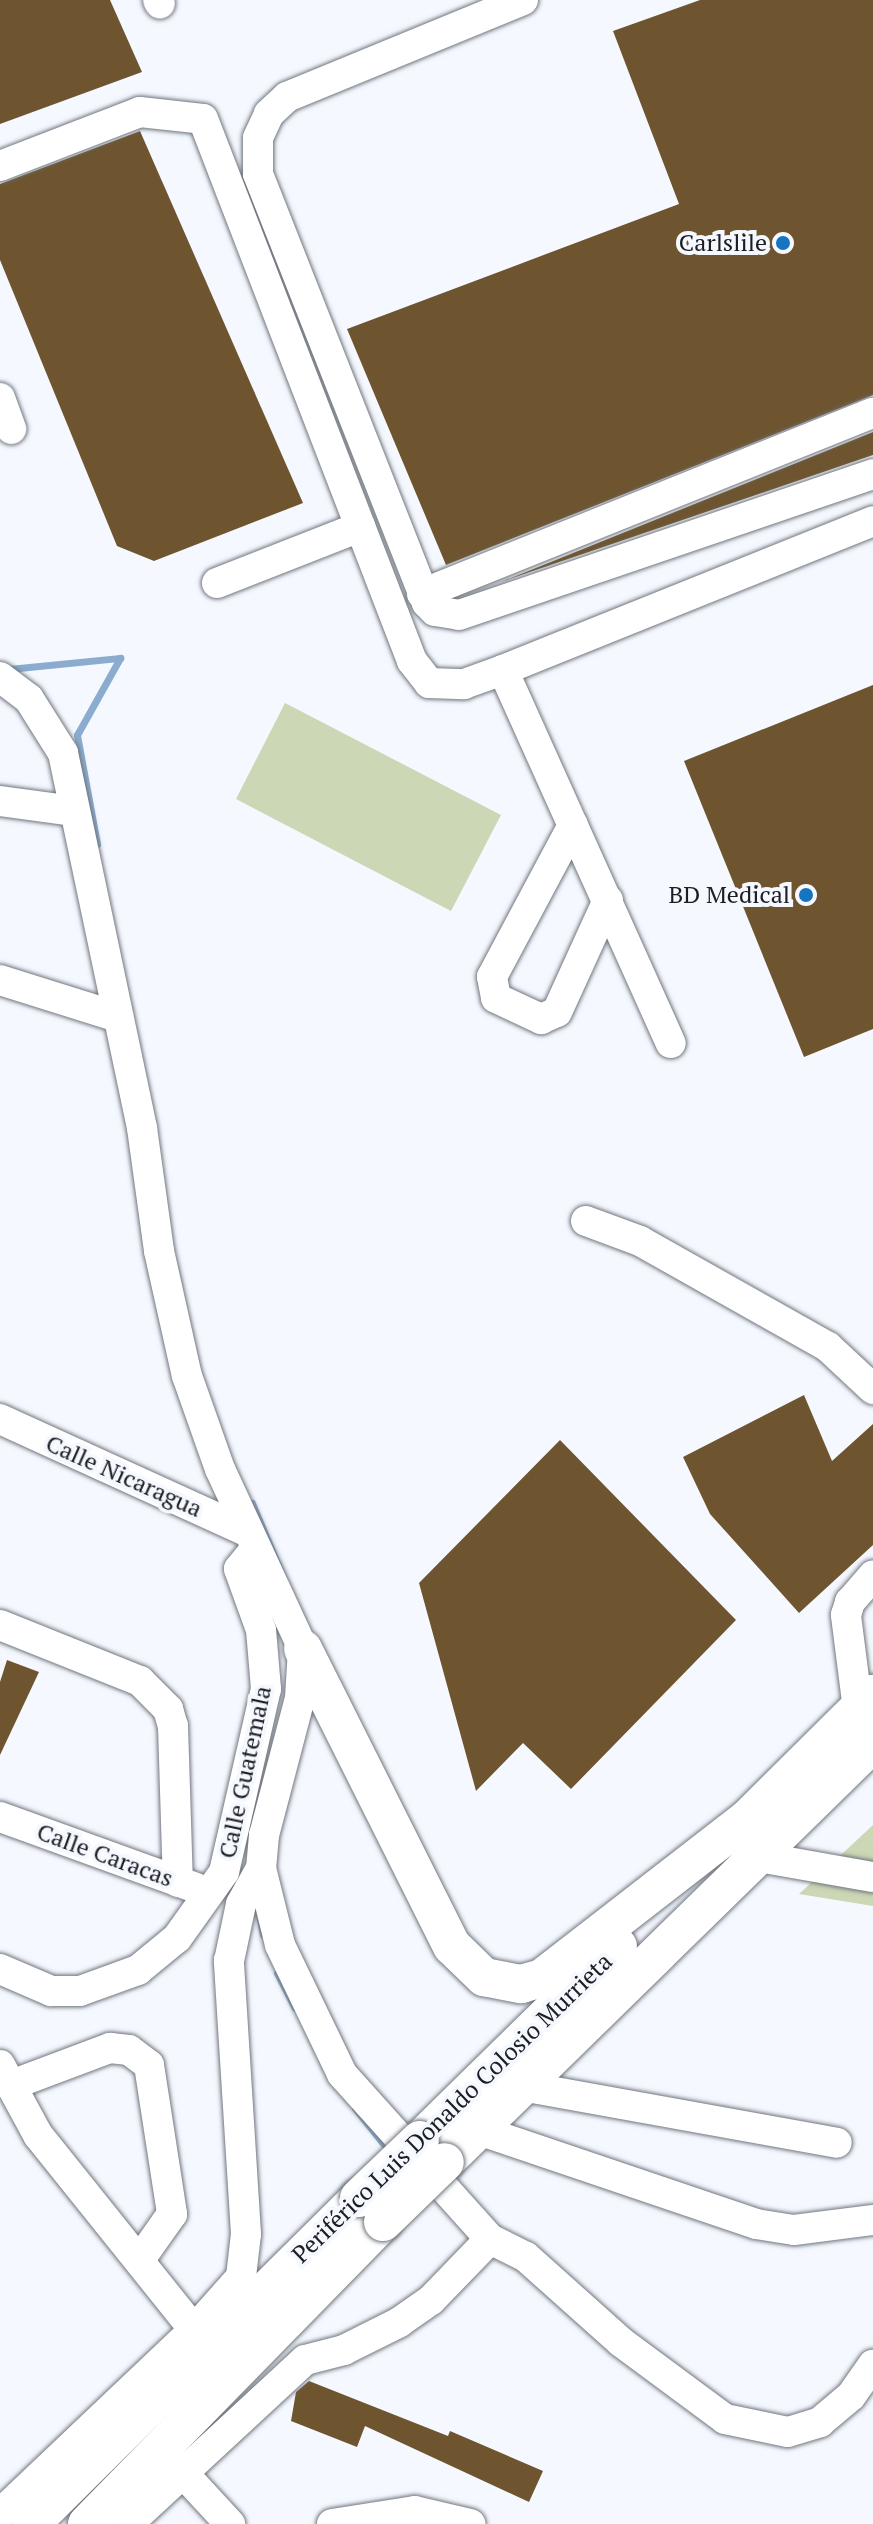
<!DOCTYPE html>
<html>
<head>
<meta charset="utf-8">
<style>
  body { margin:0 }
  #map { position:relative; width:873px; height:2524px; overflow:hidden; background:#f5f9ff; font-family:"PT Serif",serif }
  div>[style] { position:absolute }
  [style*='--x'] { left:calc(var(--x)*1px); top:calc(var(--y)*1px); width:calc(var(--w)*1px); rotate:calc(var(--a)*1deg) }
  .green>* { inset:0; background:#cbd7b5 }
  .stream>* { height:7px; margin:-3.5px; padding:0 3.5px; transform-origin:3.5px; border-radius:3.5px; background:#8baccf }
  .building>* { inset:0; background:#6e5530 }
  .roads { filter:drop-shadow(0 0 2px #71767f) drop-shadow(0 0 2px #71767f) }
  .minor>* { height:30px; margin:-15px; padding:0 15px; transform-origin:15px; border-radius:15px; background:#fff }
  .major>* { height:38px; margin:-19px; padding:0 19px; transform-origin:19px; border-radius:19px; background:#fff }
  .bridges { filter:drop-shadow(0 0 2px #71767f) drop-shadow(0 0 2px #71767f) }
  .major-bridge>* { height:38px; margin:-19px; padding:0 19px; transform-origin:19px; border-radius:19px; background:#fff }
  .dots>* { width:22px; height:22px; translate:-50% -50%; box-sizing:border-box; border:4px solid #f5f9ff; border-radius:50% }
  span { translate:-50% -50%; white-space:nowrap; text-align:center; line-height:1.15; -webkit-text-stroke:8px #f5f9ff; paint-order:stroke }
  .poi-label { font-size:24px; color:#1c1e22 }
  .right { translate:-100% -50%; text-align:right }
  .street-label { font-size:24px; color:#1c1e22 }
</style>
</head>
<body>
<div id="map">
  <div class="green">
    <i style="clip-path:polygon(285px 703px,501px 815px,451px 911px,236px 799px)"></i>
    <i style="clip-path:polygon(873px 1825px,873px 1906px,799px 1894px)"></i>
  </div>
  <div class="stream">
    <i style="--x:9;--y:669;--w:112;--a:-5.7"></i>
    <i style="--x:120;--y:658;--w:88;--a:119.2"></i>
    <i style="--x:77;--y:735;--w:111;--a:79.6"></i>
    <i style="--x:252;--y:1503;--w:83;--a:67.4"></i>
    <i style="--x:258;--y:1909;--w:26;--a:79"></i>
    <i style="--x:277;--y:1973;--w:39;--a:63"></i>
    <i style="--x:355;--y:2108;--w:55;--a:51.7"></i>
  </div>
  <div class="building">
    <i style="clip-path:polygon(0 0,110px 0,142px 72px,0 124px)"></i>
    <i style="clip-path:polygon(700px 0,873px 0,873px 395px,446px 565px,347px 329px,679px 204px,613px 31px)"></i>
    <i style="clip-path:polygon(140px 131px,303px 503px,154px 561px,117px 546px,0 260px,0 184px)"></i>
    <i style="clip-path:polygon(873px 432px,873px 455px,501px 582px)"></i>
    <i style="clip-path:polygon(873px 685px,873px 1029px,804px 1057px,684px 761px)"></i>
    <i style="clip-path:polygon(804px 1395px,832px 1461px,873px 1424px,873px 1545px,799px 1613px,710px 1514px,683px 1457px)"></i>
    <i style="clip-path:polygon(560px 1440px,736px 1620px,571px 1789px,523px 1743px,476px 1791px,419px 1583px)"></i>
    <i style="clip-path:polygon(7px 1660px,39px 1672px,0 1755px,0 1682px)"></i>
    <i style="clip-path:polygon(309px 2381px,448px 2436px,450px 2431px,543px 2471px,529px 2502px,365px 2426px,357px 2447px,291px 2421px,296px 2392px)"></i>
  </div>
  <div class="roads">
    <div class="minor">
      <i style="--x:158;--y:0;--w:4;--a:63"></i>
      <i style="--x:523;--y:0;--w:255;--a:157.7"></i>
      <i style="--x:287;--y:97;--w:25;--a:137"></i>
      <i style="--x:269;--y:114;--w:26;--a:115"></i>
      <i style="--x:258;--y:138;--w:36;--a:90"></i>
      <i style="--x:258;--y:174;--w:461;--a:68.5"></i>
      <i style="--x:427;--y:603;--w:11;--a:45"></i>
      <i style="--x:435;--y:611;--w:24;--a:9"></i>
      <i style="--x:459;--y:615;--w:437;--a:-18.8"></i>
      <i style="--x:0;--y:166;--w:150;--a:-21.1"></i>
      <i style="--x:140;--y:112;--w:63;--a:6.3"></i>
      <i style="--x:203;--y:119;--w:581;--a:68.91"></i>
      <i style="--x:412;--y:661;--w:28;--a:52"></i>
      <i style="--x:429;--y:683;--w:35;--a:2"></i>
      <i style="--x:464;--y:684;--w:41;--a:-19.7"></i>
      <i style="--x:503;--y:670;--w:399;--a:-21.9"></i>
      <i style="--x:0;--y:398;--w:33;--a:70"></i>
      <i style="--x:217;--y:583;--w:154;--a:-21.4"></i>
      <i style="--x:422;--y:594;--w:486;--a:-21.9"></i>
      <i style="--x:503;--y:670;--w:409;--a:65.8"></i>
      <i style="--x:0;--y:677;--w:36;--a:37"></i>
      <i style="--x:29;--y:699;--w:64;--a:57.8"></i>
      <i style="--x:63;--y:753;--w:383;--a:78.1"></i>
      <i style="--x:142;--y:1128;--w:124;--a:82.1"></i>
      <i style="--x:159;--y:1251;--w:128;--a:77.4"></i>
      <i style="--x:187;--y:1376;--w:99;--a:70.5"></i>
      <i style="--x:220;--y:1469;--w:198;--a:65.2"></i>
      <i style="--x:303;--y:1649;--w:49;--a:93.5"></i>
      <i style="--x:300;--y:1698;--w:142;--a:104.7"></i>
      <i style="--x:264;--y:1835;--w:33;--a:95"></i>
      <i style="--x:261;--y:1868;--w:79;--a:76.1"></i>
      <i style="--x:280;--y:1945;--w:143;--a:64.3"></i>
      <i style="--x:342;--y:2074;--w:222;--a:48.1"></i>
      <i style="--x:490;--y:2239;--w:85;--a:134"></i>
      <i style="--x:431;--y:2300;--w:38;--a:145"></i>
      <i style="--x:400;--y:2322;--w:63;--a:153.4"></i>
      <i style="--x:344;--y:2350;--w:40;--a:165.6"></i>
      <i style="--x:305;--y:2360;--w:241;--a:137.2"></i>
      <i style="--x:0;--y:801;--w:75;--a:7.7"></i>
      <i style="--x:573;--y:825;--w:172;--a:118.1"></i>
      <i style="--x:492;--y:977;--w:21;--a:79"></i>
      <i style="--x:496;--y:998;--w:50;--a:25"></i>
      <i style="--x:541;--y:1019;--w:17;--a:-24"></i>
      <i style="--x:557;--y:1012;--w:123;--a:-65.5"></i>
      <i style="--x:0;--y:980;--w:124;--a:17.4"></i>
      <i style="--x:586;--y:1221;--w:58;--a:20.3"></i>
      <i style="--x:640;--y:1241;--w:216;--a:29.4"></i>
      <i style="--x:828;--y:1347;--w:62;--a:43"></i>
      <i style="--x:0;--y:1419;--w:273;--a:24.5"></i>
      <i style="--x:0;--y:1625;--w:151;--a:21.8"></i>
      <i style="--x:140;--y:1681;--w:40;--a:45"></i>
      <i style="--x:168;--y:1709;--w:18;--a:74"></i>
      <i style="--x:173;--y:1726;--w:156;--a:88.2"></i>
      <i style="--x:860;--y:1725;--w:111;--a:-97.3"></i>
      <i style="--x:846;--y:1615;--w:14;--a:-73"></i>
      <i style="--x:850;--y:1602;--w:35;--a:-49"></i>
      <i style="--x:0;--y:1817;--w:208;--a:19.9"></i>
      <i style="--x:759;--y:1857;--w:116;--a:10"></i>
      <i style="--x:0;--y:1969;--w:56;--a:23.3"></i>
      <i style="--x:51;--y:1991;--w:29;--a:0"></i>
      <i style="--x:80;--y:1991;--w:62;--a:-19.9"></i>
      <i style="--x:138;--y:1970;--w:50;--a:-39.4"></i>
      <i style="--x:177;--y:1938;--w:81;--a:-54.5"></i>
      <i style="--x:224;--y:1872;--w:188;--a:-77.1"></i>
      <i style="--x:266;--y:1689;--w:59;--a:-94.8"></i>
      <i style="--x:261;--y:1630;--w:65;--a:-109.8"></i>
      <i style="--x:239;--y:1569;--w:27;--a:-51"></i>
      <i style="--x:0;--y:2065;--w:80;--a:61.5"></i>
      <i style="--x:38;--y:2135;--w:250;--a:51.3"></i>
      <i style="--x:505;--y:2083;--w:337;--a:10.2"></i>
      <i style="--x:14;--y:2084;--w:103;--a:-20.6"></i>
      <i style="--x:110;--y:2048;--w:19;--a:6"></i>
      <i style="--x:129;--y:2050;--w:25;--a:37"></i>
      <i style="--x:149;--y:2065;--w:151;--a:81.2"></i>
      <i style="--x:172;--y:2214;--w:54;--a:125.2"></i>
      <i style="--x:461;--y:2124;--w:311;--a:18.7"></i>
      <i style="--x:756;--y:2224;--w:38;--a:9"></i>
      <i style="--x:794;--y:2230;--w:80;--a:-7.2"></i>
      <i style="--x:490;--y:2239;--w:40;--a:26.6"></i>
      <i style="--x:526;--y:2257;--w:127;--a:41.8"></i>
      <i style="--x:621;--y:2342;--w:129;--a:36.5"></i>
      <i style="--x:725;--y:2419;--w:64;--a:11.7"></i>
      <i style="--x:788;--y:2432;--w:34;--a:-17"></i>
      <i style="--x:820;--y:2422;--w:40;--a:-40"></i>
      <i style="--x:851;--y:2396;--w:38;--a:-55"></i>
      <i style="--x:182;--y:2472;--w:71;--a:47.3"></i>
      <i style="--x:0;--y:2514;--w:267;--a:-43.5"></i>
      <i style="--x:194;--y:2330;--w:71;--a:-48.4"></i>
      <i style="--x:241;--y:2277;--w:43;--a:-83.4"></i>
      <i style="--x:246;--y:2234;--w:274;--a:-93.6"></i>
      <i style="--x:229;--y:1961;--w:58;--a:-78.1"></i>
      <i style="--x:241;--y:1904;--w:41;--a:-60.9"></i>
      <i style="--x:332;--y:2524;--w:84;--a:-8.9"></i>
      <i style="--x:415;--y:2511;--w:57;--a:13.3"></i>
    </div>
    <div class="major">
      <i style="--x:303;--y:1649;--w:332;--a:63.4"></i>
      <i style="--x:452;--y:1946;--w:45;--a:44.1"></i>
      <i style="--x:484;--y:1977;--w:38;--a:11"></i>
      <i style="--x:521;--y:1984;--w:22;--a:-16"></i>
      <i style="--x:542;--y:1978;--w:259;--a:-37.8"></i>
      <i style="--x:730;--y:1836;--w:202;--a:-44.8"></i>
      <i style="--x:420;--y:2140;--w:277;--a:-44.4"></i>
      <i style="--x:445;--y:2162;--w:599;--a:-44.39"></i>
      <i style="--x:31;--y:2524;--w:462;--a:-44.8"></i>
      <i style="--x:87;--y:2524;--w:423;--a:-45.6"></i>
    </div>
  </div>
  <div class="bridges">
    <div class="major-bridge">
      <i style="--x:359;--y:2198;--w:84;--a:-43.6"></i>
      <i style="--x:383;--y:2222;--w:86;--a:-44.1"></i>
    </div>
  </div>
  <div class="dots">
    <i style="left:783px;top:243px;background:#1674c0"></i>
    <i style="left:806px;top:895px;background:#1674c0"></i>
  </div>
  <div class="poi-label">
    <span class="right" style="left:767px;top:243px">Carlslile</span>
    <span class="right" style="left:790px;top:895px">BD Medical</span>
  </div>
  <div class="street-label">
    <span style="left:124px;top:1476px;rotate:24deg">Calle Nicaragua</span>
    <span style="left:245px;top:1772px;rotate:-78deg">Calle Guatemala</span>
    <span style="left:105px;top:1855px;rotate:20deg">Calle Caracas</span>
    <span style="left:452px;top:2108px;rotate:-44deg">Periférico Luis Donaldo Colosio Murrieta</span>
  </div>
</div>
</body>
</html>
